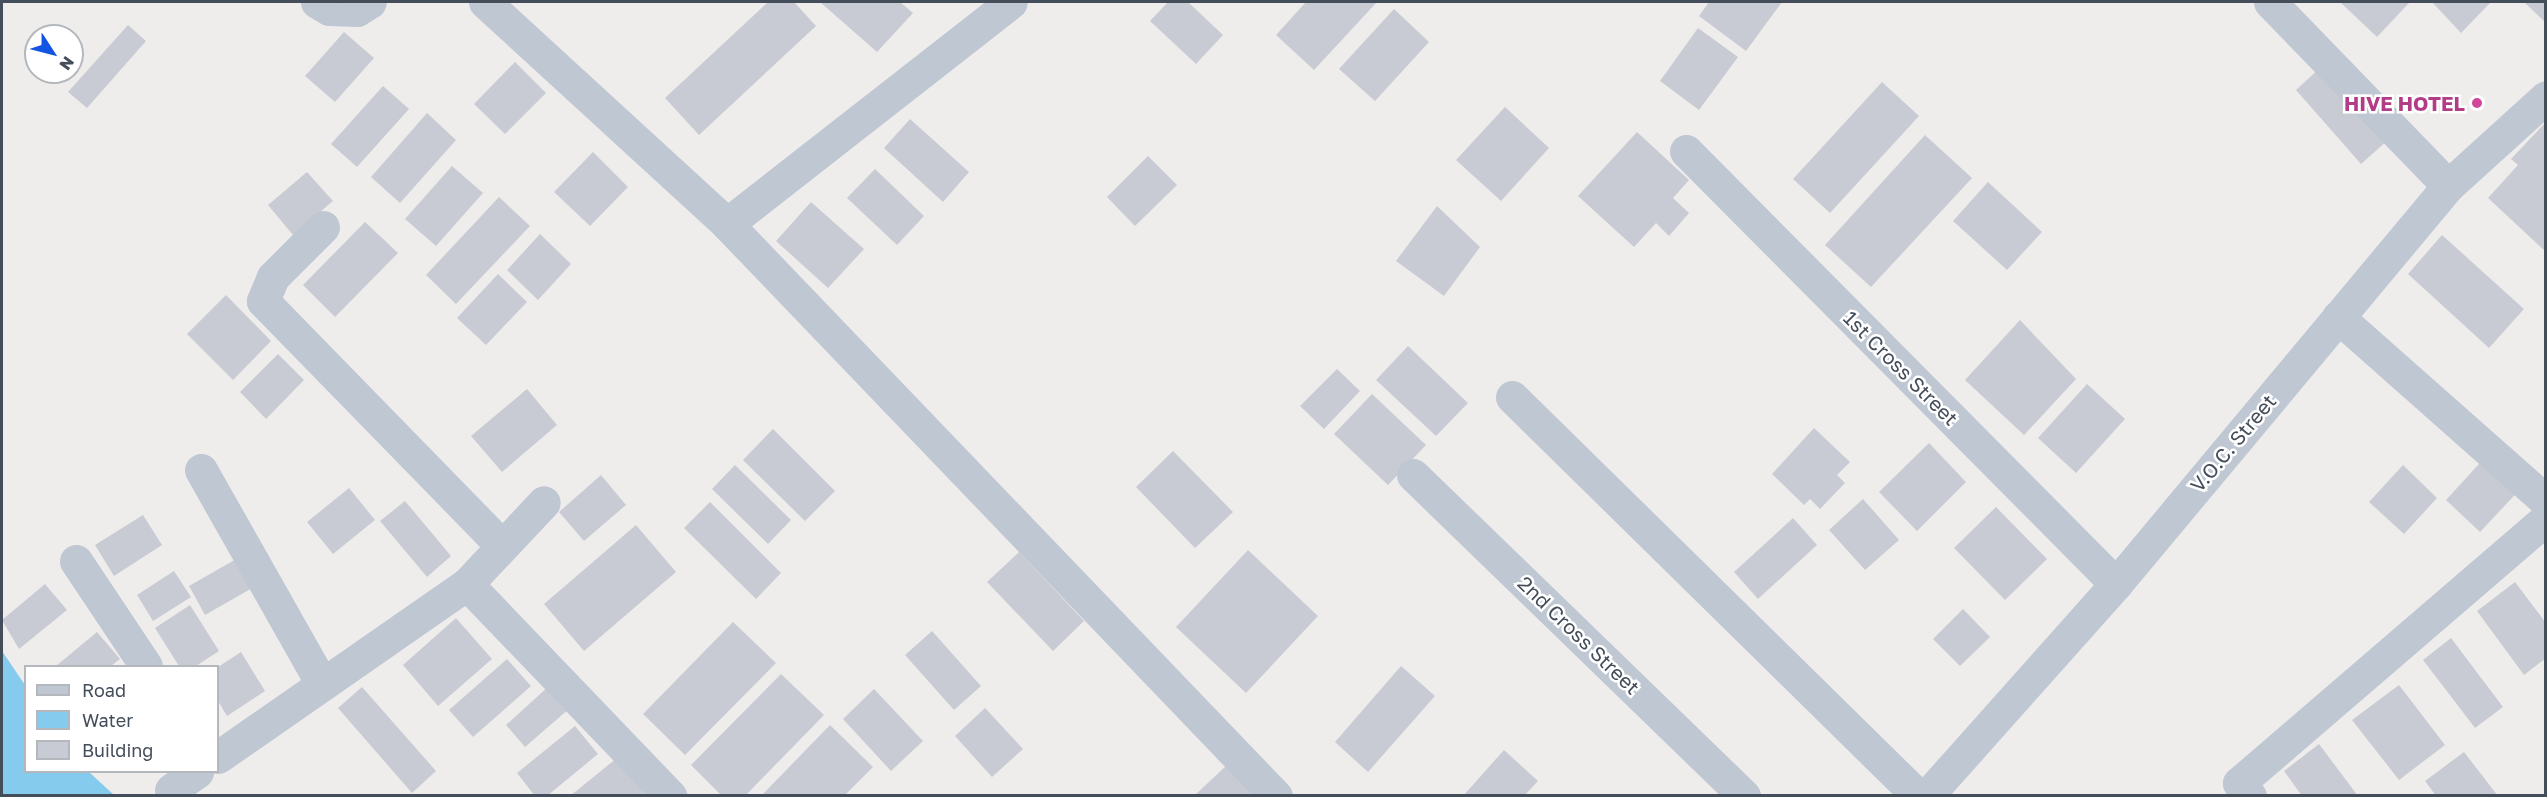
<!DOCTYPE html>
<html>
<head>
<meta charset="utf-8">
<style>
  body { margin:0 }
  #map { position:relative; width:2547px; height:797px; overflow:hidden; background:#efedec; font-family:"Golos Text",sans-serif }
  div>[style] { position:absolute }
  [style*='--x'] { left:calc(var(--x)*1px); top:calc(var(--y)*1px); width:calc(var(--w)*1px); rotate:calc(var(--a)*1deg) }
  .water>* { inset:0; background:#84cbee }
  .building>* { inset:0; background:#c8cbd3 }
  .minor>* { height:33px; margin:-16.5px; padding:0 16.5px; transform-origin:16.5px; border-radius:16.5px; background:#bfc7d3 }
  .dots>* { width:16px; height:16px; translate:-50% -50%; box-sizing:border-box; border:3px solid #fff; border-radius:50% }
  span { translate:-50% -50%; white-space:nowrap; text-align:center; line-height:1.15; -webkit-text-stroke:5px #fff; paint-order:stroke }
  .hotel-label { font-size:20px; color:#b23c85; font-weight:700 }
  .right { translate:-100% -50%; text-align:right }
  .street-label { font-size:20px; color:#444d5a }
  .frame { position:absolute; inset:0; border:3px solid #444d5a; pointer-events:none }
  .legend { position:absolute; left:24px; top:665px; width:195px; height:108px; box-sizing:border-box; background:#fff; border:2px solid #b4b8bd; margin:0; padding:8px 10px; list-style:none; font-size:18px; color:#444d5a }
  .legend li { display:flex; align-items:center; gap:12px; height:30px }
  .legend b { width:30px; border:2px solid #b4b8bd }
  .north { position:absolute; left:24px; top:24px; width:60px; height:60px; box-sizing:border-box; background:#fff; border:2px solid #b4b8bd; border-radius:50%; rotate:126deg; font-size:16px; font-weight:700; line-height:24px; text-align:center; color:#444d5a }
  .north::after { content:''; display:block; margin:auto; width:21px; height:27px; background:#1354e3; clip-path:polygon(50% 0,100% 100%,50% 72%,0 100%) }
</style>
</head>
<body>
<div id="map">
  <div class="water">
    <i style="clip-path:polygon(2px 651px,25px 685px,26px 772px,89px 772px,114px 795px,2px 795px)"></i>
  </div>
  <div class="building">
    <i style="clip-path:polygon(768px 2px,794px 2px,816px 26px,699px 135px,665px 98px)"></i>
    <i style="clip-path:polygon(820px 2px,900px 2px,913px 13px,877px 52px)"></i>
    <i style="clip-path:polygon(1168px 2px,1188px 2px,1223px 35px,1196px 64px,1150px 21px)"></i>
    <i style="clip-path:polygon(1306px 2px,1377px 2px,1314px 70px,1276px 35px)"></i>
    <i style="clip-path:polygon(1709px 2px,1782px 2px,1746px 51px,1699px 16px)"></i>
    <i style="clip-path:polygon(2340px 2px,2410px 2px,2377px 37px)"></i>
    <i style="clip-path:polygon(2432px 2px,2491px 2px,2461px 33px)"></i>
    <i style="clip-path:polygon(2524px 2px,2546px 2px,2546px 23px)"></i>
    <i style="clip-path:polygon(1394px 9px,1429px 42px,1375px 101px,1339px 69px)"></i>
    <i style="clip-path:polygon(128px 25px,146px 41px,87px 108px,68px 92px)"></i>
    <i style="clip-path:polygon(1698px 28px,1738px 57px,1699px 110px,1660px 81px)"></i>
    <i style="clip-path:polygon(344px 32px,374px 58px,335px 102px,305px 76px)"></i>
    <i style="clip-path:polygon(515px 62px,546px 93px,505px 134px,474px 104px)"></i>
    <i style="clip-path:polygon(2322px 66px,2388px 140px,2361px 164px,2296px 90px)"></i>
    <i style="clip-path:polygon(1882px 82px,1919px 116px,1830px 213px,1793px 179px)"></i>
    <i style="clip-path:polygon(383px 86px,409px 109px,357px 167px,331px 144px)"></i>
    <i style="clip-path:polygon(1505px 107px,1549px 148px,1501px 201px,1456px 160px)"></i>
    <i style="clip-path:polygon(427px 113px,456px 140px,400px 203px,371px 177px)"></i>
    <i style="clip-path:polygon(910px 119px,969px 172px,943px 202px,884px 148px)"></i>
    <i style="clip-path:polygon(2546px 122px,2546px 252px,2488px 198px,2518px 165px,2511px 159px)"></i>
    <i style="clip-path:polygon(1637px 132px,1689px 180px,1673px 198px,1689px 213px,1669px 236px,1656px 223px,1634px 247px,1578px 196px)"></i>
    <i style="clip-path:polygon(1925px 135px,1972px 178px,1871px 287px,1825px 245px)"></i>
    <i style="clip-path:polygon(593px 152px,628px 187px,590px 226px,554px 192px)"></i>
    <i style="clip-path:polygon(1148px 156px,1177px 185px,1135px 226px,1107px 197px)"></i>
    <i style="clip-path:polygon(452px 166px,483px 193px,436px 246px,405px 219px)"></i>
    <i style="clip-path:polygon(875px 169px,924px 216px,897px 245px,847px 198px)"></i>
    <i style="clip-path:polygon(307px 172px,333px 201px,293px 235px,268px 205px)"></i>
    <i style="clip-path:polygon(1988px 182px,2042px 232px,2007px 270px,1953px 221px)"></i>
    <i style="clip-path:polygon(499px 197px,530px 226px,456px 304px,426px 275px)"></i>
    <i style="clip-path:polygon(811px 202px,864px 249px,828px 288px,776px 241px)"></i>
    <i style="clip-path:polygon(1437px 206px,1480px 247px,1444px 296px,1396px 261px)"></i>
    <i style="clip-path:polygon(365px 222px,398px 253px,335px 317px,303px 285px)"></i>
    <i style="clip-path:polygon(540px 234px,571px 264px,538px 300px,507px 270px)"></i>
    <i style="clip-path:polygon(2442px 235px,2524px 309px,2489px 348px,2408px 274px)"></i>
    <i style="clip-path:polygon(498px 274px,527px 302px,486px 345px,457px 318px)"></i>
    <i style="clip-path:polygon(226px 295px,271px 341px,233px 380px,187px 334px)"></i>
    <i style="clip-path:polygon(2020px 320px,2076px 379px,2024px 435px,1965px 380px)"></i>
    <i style="clip-path:polygon(1408px 346px,1468px 403px,1436px 436px,1376px 380px)"></i>
    <i style="clip-path:polygon(278px 354px,304px 380px,266px 419px,240px 392px)"></i>
    <i style="clip-path:polygon(1337px 369px,1360px 391px,1324px 429px,1300px 406px)"></i>
    <i style="clip-path:polygon(2087px 384px,2125px 419px,2076px 473px,2038px 438px)"></i>
    <i style="clip-path:polygon(527px 389px,557px 425px,502px 472px,471px 436px)"></i>
    <i style="clip-path:polygon(1372px 394px,1426px 445px,1388px 485px,1334px 434px)"></i>
    <i style="clip-path:polygon(1814px 428px,1850px 462px,1837px 475px,1845px 483px,1820px 509px,1810px 499px,1804px 505px,1772px 474px)"></i>
    <i style="clip-path:polygon(773px 429px,835px 491px,805px 521px,743px 460px)"></i>
    <i style="clip-path:polygon(1929px 443px,1966px 482px,1917px 531px,1879px 492px)"></i>
    <i style="clip-path:polygon(1173px 451px,1233px 512px,1195px 548px,1136px 487px)"></i>
    <i style="clip-path:polygon(2490px 452px,2525px 484px,2480px 532px,2446px 500px)"></i>
    <i style="clip-path:polygon(735px 465px,791px 520px,768px 544px,712px 489px)"></i>
    <i style="clip-path:polygon(2403px 465px,2437px 498px,2404px 534px,2369px 502px)"></i>
    <i style="clip-path:polygon(601px 475px,626px 505px,584px 541px,559px 512px)"></i>
    <i style="clip-path:polygon(349px 488px,375px 520px,333px 554px,307px 522px)"></i>
    <i style="clip-path:polygon(1863px 499px,1899px 540px,1865px 570px,1829px 530px)"></i>
    <i style="clip-path:polygon(405px 501px,451px 556px,427px 577px,380px 521px)"></i>
    <i style="clip-path:polygon(710px 502px,781px 573px,756px 599px,684px 528px)"></i>
    <i style="clip-path:polygon(1996px 507px,2047px 559px,2005px 600px,1954px 548px)"></i>
    <i style="clip-path:polygon(143px 515px,162px 545px,114px 576px,95px 545px)"></i>
    <i style="clip-path:polygon(1793px 518px,1817px 545px,1758px 599px,1734px 572px)"></i>
    <i style="clip-path:polygon(636px 525px,676px 572px,584px 651px,544px 604px)"></i>
    <i style="clip-path:polygon(1248px 550px,1318px 616px,1246px 693px,1176px 627px)"></i>
    <i style="clip-path:polygon(1019px 552px,1084px 621px,1053px 651px,987px 582px)"></i>
    <i style="clip-path:polygon(238px 558px,254px 587px,205px 615px,189px 586px)"></i>
    <i style="clip-path:polygon(174px 571px,191px 597px,153px 621px,137px 595px)"></i>
    <i style="clip-path:polygon(2515px 582px,2546px 623px,2546px 658px,2524px 675px,2477px 611px)"></i>
    <i style="clip-path:polygon(45px 584px,67px 610px,19px 649px,2px 620px)"></i>
    <i style="clip-path:polygon(190px 605px,219px 651px,196px 666px,179px 666px,155px 628px)"></i>
    <i style="clip-path:polygon(1963px 609px,1990px 637px,1960px 666px,1933px 639px)"></i>
    <i style="clip-path:polygon(456px 618px,492px 659px,438px 706px,403px 665px)"></i>
    <i style="clip-path:polygon(733px 622px,776px 663px,685px 755px,643px 714px)"></i>
    <i style="clip-path:polygon(932px 631px,981px 686px,954px 710px,905px 655px)"></i>
    <i style="clip-path:polygon(97px 632px,120px 659px,111px 666px,56px 666px)"></i>
    <i style="clip-path:polygon(2451px 638px,2503px 707px,2475px 728px,2423px 660px)"></i>
    <i style="clip-path:polygon(241px 652px,265px 691px,227px 716px,218px 701px,218px 667px)"></i>
    <i style="clip-path:polygon(507px 659px,531px 686px,473px 737px,449px 710px)"></i>
    <i style="clip-path:polygon(1401px 666px,1435px 696px,1368px 772px,1335px 742px)"></i>
    <i style="clip-path:polygon(781px 674px,824px 715px,745px 796px,722px 796px,691px 765px)"></i>
    <i style="clip-path:polygon(550px 685px,570px 708px,525px 747px,506px 725px)"></i>
    <i style="clip-path:polygon(2399px 685px,2445px 745px,2399px 780px,2352px 720px)"></i>
    <i style="clip-path:polygon(362px 687px,436px 771px,412px 793px,338px 708px)"></i>
    <i style="clip-path:polygon(874px 689px,923px 741px,891px 771px,843px 719px)"></i>
    <i style="clip-path:polygon(985px 708px,1023px 749px,992px 777px,955px 736px)"></i>
    <i style="clip-path:polygon(830px 725px,873px 767px,844px 796px,761px 796px)"></i>
    <i style="clip-path:polygon(575px 726px,598px 754px,547px 796px,535px 796px,517px 773px)"></i>
    <i style="clip-path:polygon(2319px 744px,2358px 796px,2302px 796px,2284px 771px)"></i>
    <i style="clip-path:polygon(1504px 750px,1538px 781px,1524px 796px,1463px 796px)"></i>
    <i style="clip-path:polygon(2464px 752px,2498px 796px,2436px 796px,2425px 781px)"></i>
    <i style="clip-path:polygon(617px 758px,647px 796px,570px 796px)"></i>
    <i style="clip-path:polygon(1227px 765px,1255px 796px,1194px 796px)"></i>
  </div>
  <div class="minor">
    <i style="--x:317;--y:2;--w:14;--a:30"></i>
    <i style="--x:329;--y:9;--w:28;--a:2"></i>
    <i style="--x:357;--y:10;--w:15;--a:-32"></i>
    <i style="--x:485;--y:2;--w:328;--a:42.5"></i>
    <i style="--x:727;--y:224;--w:793;--a:46.18"></i>
    <i style="--x:2270;--y:2;--w:256;--a:45.9"></i>
    <i style="--x:1686;--y:151;--w:610;--a:45.2"></i>
    <i style="--x:727;--y:224;--w:360;--a:-38"></i>
    <i style="--x:323;--y:227;--w:71;--a:135"></i>
    <i style="--x:273;--y:277;--w:26;--a:113"></i>
    <i style="--x:263;--y:301;--w:339;--a:45.7"></i>
    <i style="--x:2338;--y:317;--w:278;--a:41.5"></i>
    <i style="--x:1512;--y:397;--w:569;--a:44.5"></i>
    <i style="--x:201;--y:470;--w:246;--a:60.5"></i>
    <i style="--x:1413;--y:475;--w:461;--a:44.1"></i>
    <i style="--x:76;--y:561;--w:126;--a:56.3"></i>
    <i style="--x:467;--y:584;--w:294;--a:46.2"></i>
    <i style="--x:218;--y:757;--w:303;--a:-34.8"></i>
    <i style="--x:467;--y:584;--w:112;--a:-46.8"></i>
    <i style="--x:171;--y:790;--w:32;--a:-35"></i>
    <i style="--x:1927;--y:796;--w:284;--a:-48.3"></i>
    <i style="--x:2116;--y:584;--w:518;--a:-50.17"></i>
    <i style="--x:2448;--y:186;--w:132;--a:-42.2"></i>
    <i style="--x:2250;--y:796;--w:17;--a:-130"></i>
    <i style="--x:2239;--y:783;--w:405;--a:-40.7"></i>
  </div>
  <div class="dots">
    <i style="left:2477px;top:103px;background:#d1479c"></i>
  </div>
  <div class="hotel-label">
    <span class="right" style="left:2465px;top:103px">HIVE HOTEL</span>
  </div>
  <div class="street-label">
    <span style="left:1901px;top:368px;rotate:45deg">1st Cross Street</span>
    <span style="left:2233px;top:443px;rotate:-50deg">V.O.C. Street</span>
    <span style="left:1579px;top:635px;rotate:44deg">2nd Cross Street</span>
  </div>
  <div class="frame"></div>
  <ul class="legend">
  <li><b style="height:8px;background:#bfc7d3"></b>Road</li>
  <li><b style="height:16px;background:#84cbee"></b>Water</li>
  <li><b style="height:16px;background:#c8cbd3"></b>Building</li>
  </ul>
  <div class="north">N</div>
</div>
</body>
</html>
